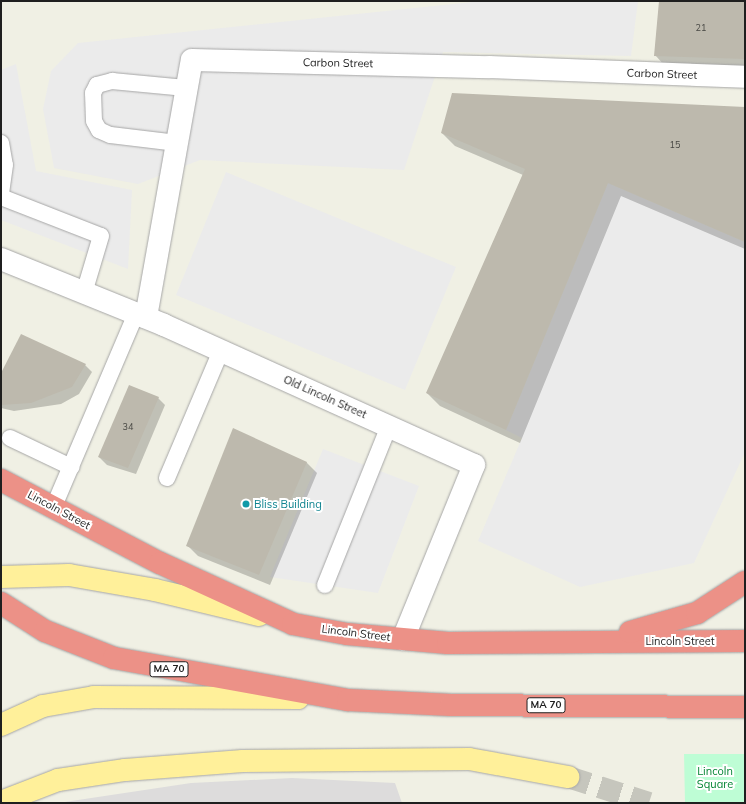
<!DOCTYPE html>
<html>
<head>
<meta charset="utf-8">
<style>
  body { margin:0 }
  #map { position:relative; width:746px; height:804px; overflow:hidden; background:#f0f0e4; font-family:Mulish,sans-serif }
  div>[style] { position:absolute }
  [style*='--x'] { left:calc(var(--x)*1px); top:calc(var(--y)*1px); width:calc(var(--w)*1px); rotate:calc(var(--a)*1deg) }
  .residential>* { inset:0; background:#dddcdc }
  .park>* { inset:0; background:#befdd5 }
  .parking>* { inset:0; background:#ebebeb }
  .shadow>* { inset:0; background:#0003 }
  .building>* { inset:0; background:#bdb9ad }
  .primary-tunnel>* { height:22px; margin-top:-11px; transform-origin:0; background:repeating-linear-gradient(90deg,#c6c6bd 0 22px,transparent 0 33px) }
  .roads { filter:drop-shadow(0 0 1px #a6a6a6) drop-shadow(0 0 1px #a6a6a6) }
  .lane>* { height:16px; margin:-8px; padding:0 8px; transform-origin:8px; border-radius:8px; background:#fff }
  .street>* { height:22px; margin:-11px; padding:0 11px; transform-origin:11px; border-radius:11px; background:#fff }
  .primary>* { height:22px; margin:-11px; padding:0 11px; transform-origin:11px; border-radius:11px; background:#fff09a }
  .highway>* { height:22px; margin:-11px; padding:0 11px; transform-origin:11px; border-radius:11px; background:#ec9187 }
  .dots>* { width:11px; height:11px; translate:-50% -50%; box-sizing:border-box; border:2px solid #fff; border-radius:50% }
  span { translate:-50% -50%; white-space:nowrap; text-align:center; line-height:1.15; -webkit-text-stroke:4px #fff; paint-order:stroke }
  .number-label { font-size:9px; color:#464642 }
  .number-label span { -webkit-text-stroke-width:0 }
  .shield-label span { padding:1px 3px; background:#fff; border:1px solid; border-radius:3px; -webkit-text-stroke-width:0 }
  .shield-label { font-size:10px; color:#1f1f1f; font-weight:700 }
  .street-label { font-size:11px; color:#1f1f1f }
  .culture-label { font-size:11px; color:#0d838f }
  .left { translate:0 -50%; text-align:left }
  .park-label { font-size:11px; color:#048533 }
  .frame { position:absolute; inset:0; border:2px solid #1f1f1f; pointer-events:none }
</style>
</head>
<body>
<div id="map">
  <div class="residential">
    <i style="clip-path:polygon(292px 778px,395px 783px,402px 803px,58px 803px,191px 783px)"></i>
  </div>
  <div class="park">
    <i style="clip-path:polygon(684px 754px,745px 754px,745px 803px,685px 803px)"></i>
  </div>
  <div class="parking">
    <i style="clip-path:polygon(482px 1px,638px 1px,631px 56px,443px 52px,404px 170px,200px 160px,138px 184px,54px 168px,43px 109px,51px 71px,78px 43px)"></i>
    <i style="clip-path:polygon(16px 64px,36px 171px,132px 190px,128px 269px,1px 220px,1px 70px)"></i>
    <i style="clip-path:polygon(226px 172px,456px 267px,405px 390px,176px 295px)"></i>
    <i style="clip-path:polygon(608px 183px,745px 242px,745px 452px,694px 563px,580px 587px,478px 541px,522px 438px,506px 430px)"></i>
    <i style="clip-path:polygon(323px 449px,419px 486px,378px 593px,270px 577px)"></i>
  </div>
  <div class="shadow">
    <i style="clip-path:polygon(660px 1px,745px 1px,745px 68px,665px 66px,655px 55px)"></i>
    <i style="clip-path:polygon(745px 108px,745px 249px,621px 196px,520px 443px,440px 406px,427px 393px,523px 175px,455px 146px,442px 133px)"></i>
    <i style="clip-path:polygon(85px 365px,92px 372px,79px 394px,61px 404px,14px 411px,1px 408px,1px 375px)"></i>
    <i style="clip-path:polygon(158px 398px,165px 405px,136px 474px,107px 465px,99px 457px)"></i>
    <i style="clip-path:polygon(306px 462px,317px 473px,270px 585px,198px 556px,187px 545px)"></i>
  </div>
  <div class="building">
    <i style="clip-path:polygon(659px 1px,745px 1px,745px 59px,654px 56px)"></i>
    <i style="clip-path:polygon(452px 93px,745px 107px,745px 242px,608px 183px,506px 430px,426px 393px,525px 169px,441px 133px)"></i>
    <i style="clip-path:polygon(21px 334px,86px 364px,72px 387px,31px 403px,1px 405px,1px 373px)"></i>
    <i style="clip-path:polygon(129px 385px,159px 397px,128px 468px,98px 457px)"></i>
    <i style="clip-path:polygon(233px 428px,307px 462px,259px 575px,186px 546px)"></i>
  </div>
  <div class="primary-tunnel">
    <i style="--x:568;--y:777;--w:85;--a:17.8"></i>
  </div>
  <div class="roads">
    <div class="lane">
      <i style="--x:1;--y:143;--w:22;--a:80"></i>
      <i style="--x:5;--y:165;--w:30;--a:98"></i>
      <i style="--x:177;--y:143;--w:67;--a:-173.2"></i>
      <i style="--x:110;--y:135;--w:12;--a:-156"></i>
      <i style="--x:99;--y:130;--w:10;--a:-119"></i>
      <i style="--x:94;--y:121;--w:28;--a:-92"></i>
      <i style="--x:93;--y:93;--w:9;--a:-63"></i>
      <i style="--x:97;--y:85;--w:16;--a:-15"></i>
      <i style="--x:112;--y:81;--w:74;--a:5.4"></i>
      <i style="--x:1;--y:197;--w:107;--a:21.3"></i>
      <i style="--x:101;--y:236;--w:59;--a:106.6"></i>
      <i style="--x:10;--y:438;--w:68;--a:25.4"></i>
      <i style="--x:167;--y:478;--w:138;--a:-67"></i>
      <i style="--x:54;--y:506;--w:209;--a:-66.9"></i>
      <i style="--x:325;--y:585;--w:171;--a:-68.1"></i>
    </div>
    <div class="street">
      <i style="--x:1;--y:259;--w:176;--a:22"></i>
      <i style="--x:164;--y:325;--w:340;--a:24.3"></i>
      <i style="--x:474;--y:465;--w:188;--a:112.2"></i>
      <i style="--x:146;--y:317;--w:261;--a:-79.9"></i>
      <i style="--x:192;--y:60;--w:297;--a:1.4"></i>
      <i style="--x:489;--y:67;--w:256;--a:2.2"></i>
    </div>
    <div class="primary">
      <i style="--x:1;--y:577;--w:68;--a:-1.7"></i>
      <i style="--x:69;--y:575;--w:87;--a:9.9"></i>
      <i style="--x:155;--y:590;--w:107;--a:13.5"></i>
      <i style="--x:1;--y:725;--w:46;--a:-24.3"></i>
      <i style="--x:43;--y:706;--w:52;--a:-10"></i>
      <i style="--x:94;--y:697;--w:204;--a:0.3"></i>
      <i style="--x:1;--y:802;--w:61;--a:-21.1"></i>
      <i style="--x:58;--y:780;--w:68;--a:-8.5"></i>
      <i style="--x:125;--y:770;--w:118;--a:-4.4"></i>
      <i style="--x:243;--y:761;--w:226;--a:-0.5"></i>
      <i style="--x:469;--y:759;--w:101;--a:10.3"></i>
    </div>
    <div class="highway">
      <i style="--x:1;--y:480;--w:179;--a:27.6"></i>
      <i style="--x:160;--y:563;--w:146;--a:24.6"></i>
      <i style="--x:293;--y:624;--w:55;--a:10.5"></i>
      <i style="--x:347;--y:634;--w:101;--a:5.1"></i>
      <i style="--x:448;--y:643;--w:297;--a:-0.4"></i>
      <i style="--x:1;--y:603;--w:52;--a:32.5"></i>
      <i style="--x:45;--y:631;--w:74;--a:21.4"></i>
      <i style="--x:114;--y:658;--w:238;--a:10.2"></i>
      <i style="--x:348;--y:700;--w:103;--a:2.8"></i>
      <i style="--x:451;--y:705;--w:294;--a:0.4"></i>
      <i style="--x:630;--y:632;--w:70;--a:-15.8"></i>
      <i style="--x:697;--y:613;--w:57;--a:-32.9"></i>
    </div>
  </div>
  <div class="dots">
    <i style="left:246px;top:504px;background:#0f9aa8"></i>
  </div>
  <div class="number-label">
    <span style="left:701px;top:28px">21</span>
    <span style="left:675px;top:145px">15</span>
    <span style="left:128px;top:427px">34</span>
  </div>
  <div class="shield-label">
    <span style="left:169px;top:669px">MA 70</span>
    <span style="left:546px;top:705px">MA 70</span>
  </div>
  <div class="street-label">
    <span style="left:338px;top:63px;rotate:1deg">Carbon Street</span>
    <span style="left:662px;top:74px;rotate:2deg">Carbon Street</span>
    <span style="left:325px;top:397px;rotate:24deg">Old Lincoln Street</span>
    <span style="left:59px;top:510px;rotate:28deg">Lincoln Street</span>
    <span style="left:356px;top:633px;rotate:7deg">Lincoln Street</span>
    <span style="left:680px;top:641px">Lincoln Street</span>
  </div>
  <div class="culture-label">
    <span class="left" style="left:254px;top:504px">Bliss Building</span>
  </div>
  <div class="park-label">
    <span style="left:715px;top:778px">Lincoln<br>Square</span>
  </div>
  <div class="frame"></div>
</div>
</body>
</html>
